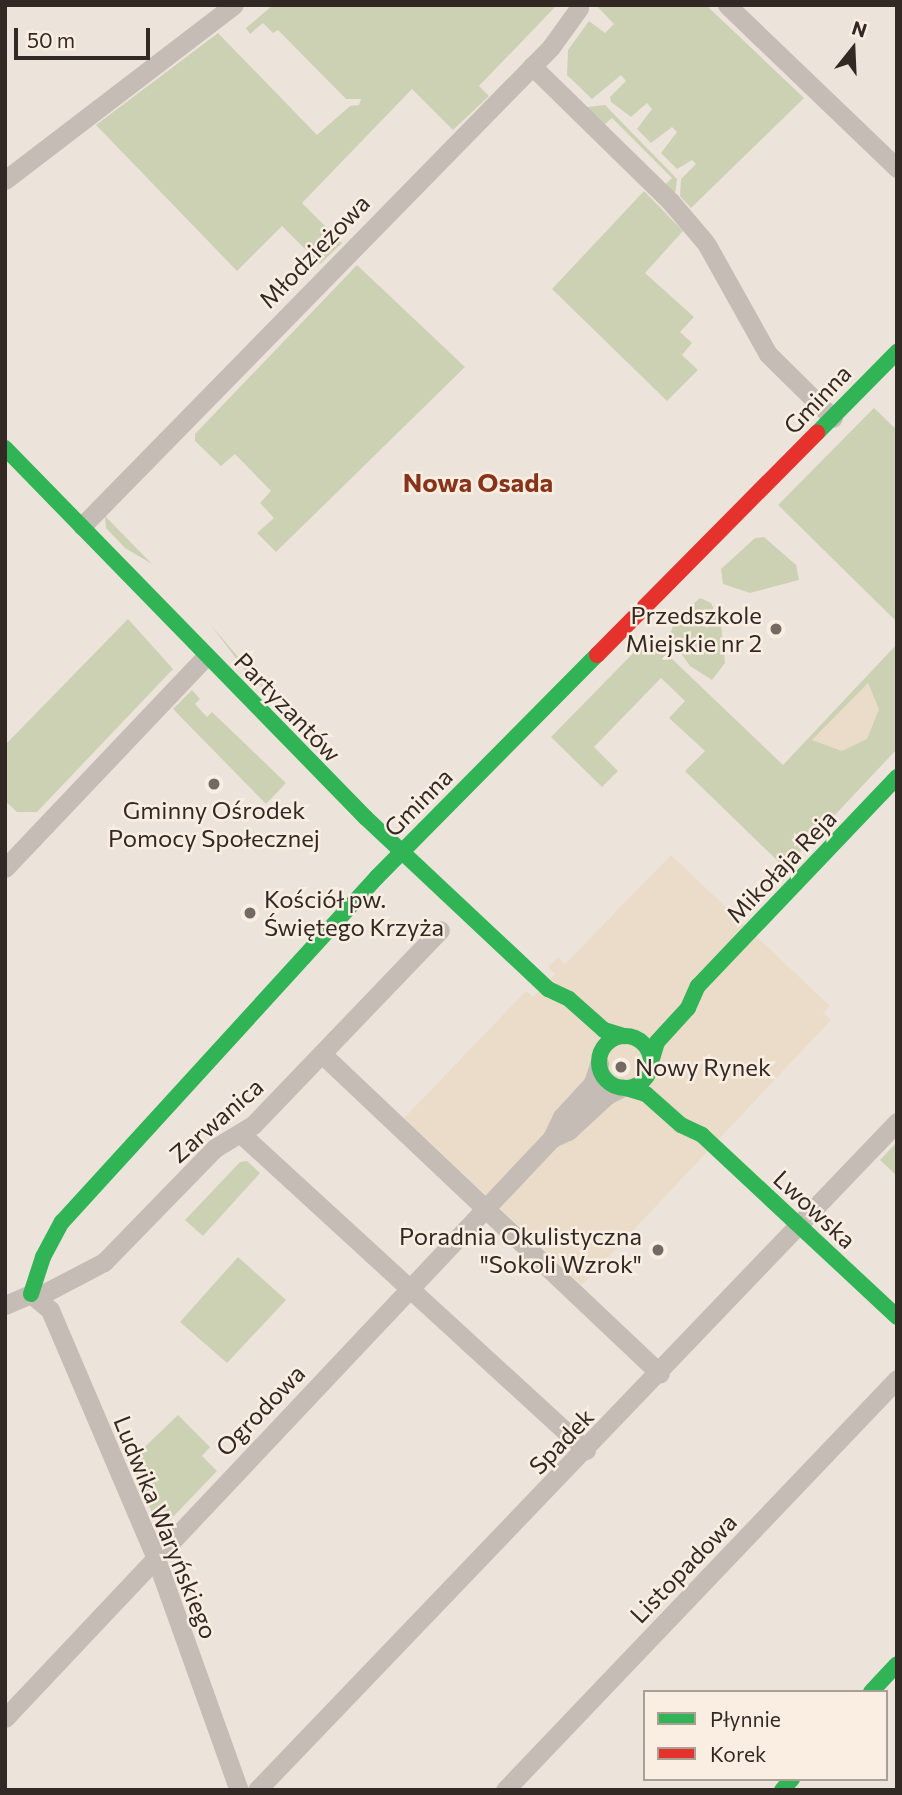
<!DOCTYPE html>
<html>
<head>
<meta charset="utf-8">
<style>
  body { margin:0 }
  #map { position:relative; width:902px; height:1795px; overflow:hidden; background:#ece4db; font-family:Commissioner,sans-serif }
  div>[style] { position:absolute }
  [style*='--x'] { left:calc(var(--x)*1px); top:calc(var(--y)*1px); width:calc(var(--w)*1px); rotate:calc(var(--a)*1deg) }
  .green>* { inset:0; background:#ccd1b4 }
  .plaza>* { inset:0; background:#ebdcc9 }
  .street>* { height:19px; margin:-9.5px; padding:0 9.5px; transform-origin:9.5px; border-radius:9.5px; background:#c4bcb5 }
  .fast>* { height:16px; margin:-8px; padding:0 8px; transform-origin:8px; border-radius:8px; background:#30b455 }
  .fast>.ring { margin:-8px; padding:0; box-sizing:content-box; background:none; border:16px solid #30b455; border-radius:50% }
  .jam>* { height:16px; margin:-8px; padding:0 8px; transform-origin:8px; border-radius:8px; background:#e5322d }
  .dots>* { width:19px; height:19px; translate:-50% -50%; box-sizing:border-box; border:4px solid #f9eee1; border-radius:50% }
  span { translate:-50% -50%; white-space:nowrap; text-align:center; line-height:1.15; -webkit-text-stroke:5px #f9eee1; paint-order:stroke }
  .street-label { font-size:24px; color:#332924 }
  .poi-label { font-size:24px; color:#332924 }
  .right { translate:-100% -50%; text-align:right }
  .left { translate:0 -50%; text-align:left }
  .neighbourhood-label { font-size:26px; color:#86341a; font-weight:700 }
  .frame { position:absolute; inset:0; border:7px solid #332924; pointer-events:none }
  .legend { position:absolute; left:643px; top:1690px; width:245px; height:91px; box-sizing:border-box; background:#f9eee1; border:2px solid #aa9f95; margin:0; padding:9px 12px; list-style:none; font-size:21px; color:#332924 }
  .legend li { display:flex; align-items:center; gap:14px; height:35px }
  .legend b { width:35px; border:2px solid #aa9f95 }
  .north { position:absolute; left:818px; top:14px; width:70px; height:70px; -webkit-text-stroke:5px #f9eee1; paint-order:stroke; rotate:18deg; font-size:19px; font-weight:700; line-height:28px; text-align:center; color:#332924 }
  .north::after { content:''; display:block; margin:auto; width:24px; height:32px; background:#332924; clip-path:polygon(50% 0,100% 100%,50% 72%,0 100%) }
  .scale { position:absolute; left:14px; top:28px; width:136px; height:32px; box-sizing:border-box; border:4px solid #332924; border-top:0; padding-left:9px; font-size:21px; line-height:24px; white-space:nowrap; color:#332924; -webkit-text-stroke:5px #f9eee1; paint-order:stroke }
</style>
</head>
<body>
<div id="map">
  <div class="green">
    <i style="clip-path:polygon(273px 5px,557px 5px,479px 86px,489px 96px,453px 130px,412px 89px,302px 203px,342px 243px,320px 264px,282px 226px,237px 271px,96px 125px,218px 33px,317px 135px,350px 106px,359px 105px,361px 99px,346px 99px,278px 30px,273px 33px,263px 23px,250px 34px,246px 28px)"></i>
    <i style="clip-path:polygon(596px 5px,706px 5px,804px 98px,691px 208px,680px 196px,681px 179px,696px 164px,692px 160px,677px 169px,661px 153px,677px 132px,672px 127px,651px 143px,637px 129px,652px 109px,647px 103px,631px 117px,611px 102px,610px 97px,626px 81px,621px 75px,592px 99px,567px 75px,568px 50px,589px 21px,605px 33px,614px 24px)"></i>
    <i style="clip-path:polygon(559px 79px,587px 107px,605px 105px,677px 179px,675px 195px,664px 186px,672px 178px,612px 118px,604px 125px)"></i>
    <i style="clip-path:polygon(644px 191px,683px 231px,645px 273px,694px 317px,680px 332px,692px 343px,682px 355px,698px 370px,667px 401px,552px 289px)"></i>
    <i style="clip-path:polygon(357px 265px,465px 367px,276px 552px,257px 533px,274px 518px,260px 503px,271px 491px,235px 454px,221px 466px,195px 441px,195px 434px)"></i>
    <i style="clip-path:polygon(874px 408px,897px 430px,897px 622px,778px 505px)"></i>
    <i style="clip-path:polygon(105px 516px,152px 564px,125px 548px,106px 528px)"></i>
    <i style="clip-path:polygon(764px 537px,796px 565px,799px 580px,750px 593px,723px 584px,721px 569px,755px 538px)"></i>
    <i style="clip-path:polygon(700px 598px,711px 603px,721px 623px,725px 663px,712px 680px,690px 666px,669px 636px,676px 619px)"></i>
    <i style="clip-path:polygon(128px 619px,173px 669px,37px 812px,17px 812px,5px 801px,5px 745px)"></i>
    <i style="clip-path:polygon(211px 625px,255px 677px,274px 697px,250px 677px)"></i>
    <i style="clip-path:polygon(649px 637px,783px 765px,897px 644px,897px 749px,785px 868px,685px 771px,705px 751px,669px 718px,685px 701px,661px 678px,594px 747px,618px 771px,602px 787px,551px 737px)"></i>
    <i style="clip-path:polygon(192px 690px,200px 699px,195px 704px,207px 717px,212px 712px,286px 783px,266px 804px,173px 709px)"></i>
    <i style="clip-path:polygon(897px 1142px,897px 1176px,880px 1160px)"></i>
    <i style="clip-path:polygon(247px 1161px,260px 1173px,203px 1236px,185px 1220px,240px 1162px)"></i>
    <i style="clip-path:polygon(238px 1257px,286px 1300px,227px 1363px,180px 1322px)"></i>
    <i style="clip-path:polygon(178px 1415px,210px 1447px,202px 1456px,217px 1471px,170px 1520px,160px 1519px,153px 1515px,130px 1461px)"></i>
  </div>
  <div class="plaza">
    <i style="clip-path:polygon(868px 683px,879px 709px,867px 739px,842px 751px,812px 740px)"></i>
    <i style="clip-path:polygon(671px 855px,830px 1006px,823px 1013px,831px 1020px,582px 1285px,404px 1118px,526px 991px,533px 997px,555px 974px,548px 967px,558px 957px,565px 964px)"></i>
  </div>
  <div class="street">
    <i style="--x:727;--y:5;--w:236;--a:43.8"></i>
    <i style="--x:532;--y:66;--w:193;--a:44.4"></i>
    <i style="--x:670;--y:201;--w:54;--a:49.5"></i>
    <i style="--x:5;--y:180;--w:288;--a:-37.4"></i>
    <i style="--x:707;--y:245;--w:125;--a:60.8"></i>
    <i style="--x:768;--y:354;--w:91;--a:44.6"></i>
    <i style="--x:82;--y:526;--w:670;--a:-45.6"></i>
    <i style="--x:551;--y:47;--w:48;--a:-54.3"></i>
    <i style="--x:5;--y:868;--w:292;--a:-46.5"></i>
    <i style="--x:322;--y:1054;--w:465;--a:43.4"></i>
    <i style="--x:241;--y:1134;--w:468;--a:42.5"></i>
    <i style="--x:552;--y:1138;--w:17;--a:-24"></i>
    <i style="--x:568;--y:1131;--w:53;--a:-42.7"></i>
    <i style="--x:607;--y:1095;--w:16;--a:-27"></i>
    <i style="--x:39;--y:1296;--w:73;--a:-27.6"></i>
    <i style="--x:104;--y:1262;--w:159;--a:-45.8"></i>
    <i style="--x:215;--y:1148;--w:44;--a:-31.2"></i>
    <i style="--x:253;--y:1125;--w:270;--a:-46.2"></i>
    <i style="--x:5;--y:1305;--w:28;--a:-23"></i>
    <i style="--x:31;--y:1294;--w:25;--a:40"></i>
    <i style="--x:50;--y:1310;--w:267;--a:66.9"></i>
    <i style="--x:155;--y:1556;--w:249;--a:70.3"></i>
    <i style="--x:5;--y:1718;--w:797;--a:-46.68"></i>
    <i style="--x:552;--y:1138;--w:23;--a:-65"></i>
    <i style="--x:562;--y:1117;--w:46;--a:-47.6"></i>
    <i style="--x:593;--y:1083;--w:20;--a:-72"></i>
    <i style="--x:257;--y:1790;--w:925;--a:-46.23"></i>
    <i style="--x:505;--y:1790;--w:568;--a:-46.36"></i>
  </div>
  <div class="fast">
    <i style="--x:817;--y:433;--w:114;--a:-45.4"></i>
    <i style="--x:5;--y:448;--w:517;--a:45.71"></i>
    <i style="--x:366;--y:818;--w:250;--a:43.2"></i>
    <i style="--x:548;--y:989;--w:23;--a:25"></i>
    <i style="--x:569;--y:999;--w:47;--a:41.5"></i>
    <i style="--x:604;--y:1030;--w:21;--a:17"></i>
    <i class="ring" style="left:599px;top:1036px;width:36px;height:36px"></i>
    <i style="--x:651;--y:1062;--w:21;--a:-73"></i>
    <i style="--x:657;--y:1042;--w:46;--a:-47.6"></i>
    <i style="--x:688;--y:1008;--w:24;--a:-66"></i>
    <i style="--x:698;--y:986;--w:289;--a:-46.4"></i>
    <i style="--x:626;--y:1088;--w:21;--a:17"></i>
    <i style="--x:646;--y:1094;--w:47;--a:41.5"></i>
    <i style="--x:681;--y:1125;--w:23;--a:25"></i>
    <i style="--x:702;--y:1135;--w:267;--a:43"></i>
    <i style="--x:31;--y:1294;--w:39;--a:-72"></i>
    <i style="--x:43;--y:1257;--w:40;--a:-62"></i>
    <i style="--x:62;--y:1222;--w:467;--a:-47.6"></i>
    <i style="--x:377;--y:877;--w:313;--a:-45.3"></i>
    <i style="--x:871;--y:1692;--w:38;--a:-47"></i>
    <i style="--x:782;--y:1790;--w:15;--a:-48"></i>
  </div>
  <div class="jam">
    <i style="--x:597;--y:655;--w:313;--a:-45.3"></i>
  </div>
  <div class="dots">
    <i style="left:776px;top:629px;background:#746a64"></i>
    <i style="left:214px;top:784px;background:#746a64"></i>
    <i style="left:250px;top:913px;background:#746a64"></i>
    <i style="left:621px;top:1067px;background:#746a64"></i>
    <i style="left:658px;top:1250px;background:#746a64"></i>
  </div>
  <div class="street-label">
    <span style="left:314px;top:251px;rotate:-46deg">Młodzieżowa</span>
    <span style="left:817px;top:399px;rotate:-46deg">Gminna</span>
    <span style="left:288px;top:707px;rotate:46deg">Partyzantów</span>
    <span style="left:418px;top:802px;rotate:-45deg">Gminna</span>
    <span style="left:781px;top:866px;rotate:-46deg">Mikołaja Reja</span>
    <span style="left:216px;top:1120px;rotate:-41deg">Zarwanica</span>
    <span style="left:815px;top:1209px;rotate:43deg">Lwowska</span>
    <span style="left:260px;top:1410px;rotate:-46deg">Ogrodowa</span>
    <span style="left:561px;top:1441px;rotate:-46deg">Spadek</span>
    <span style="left:166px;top:1527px;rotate:68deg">Ludwika Waryńskiego</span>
    <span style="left:683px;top:1568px;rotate:-46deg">Listopadowa</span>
  </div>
  <div class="poi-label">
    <span class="right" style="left:762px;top:629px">Przedszkole<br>Miejskie nr 2</span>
    <span style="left:214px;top:824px">Gminny Ośrodek<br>Pomocy Społecznej</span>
    <span class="left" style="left:264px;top:913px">Kościół pw.<br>Świętego Krzyża</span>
    <span class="left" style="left:635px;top:1067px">Nowy Rynek</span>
    <span class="right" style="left:642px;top:1250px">Poradnia Okulistyczna<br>"Sokoli Wzrok"</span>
  </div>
  <div class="neighbourhood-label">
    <span style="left:478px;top:482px">Nowa Osada</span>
  </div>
  <div class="frame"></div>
  <ul class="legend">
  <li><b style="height:9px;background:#30b455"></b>Płynnie</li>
  <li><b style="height:9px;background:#e5322d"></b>Korek</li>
  </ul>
  <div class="north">N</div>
  <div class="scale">50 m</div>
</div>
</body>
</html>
